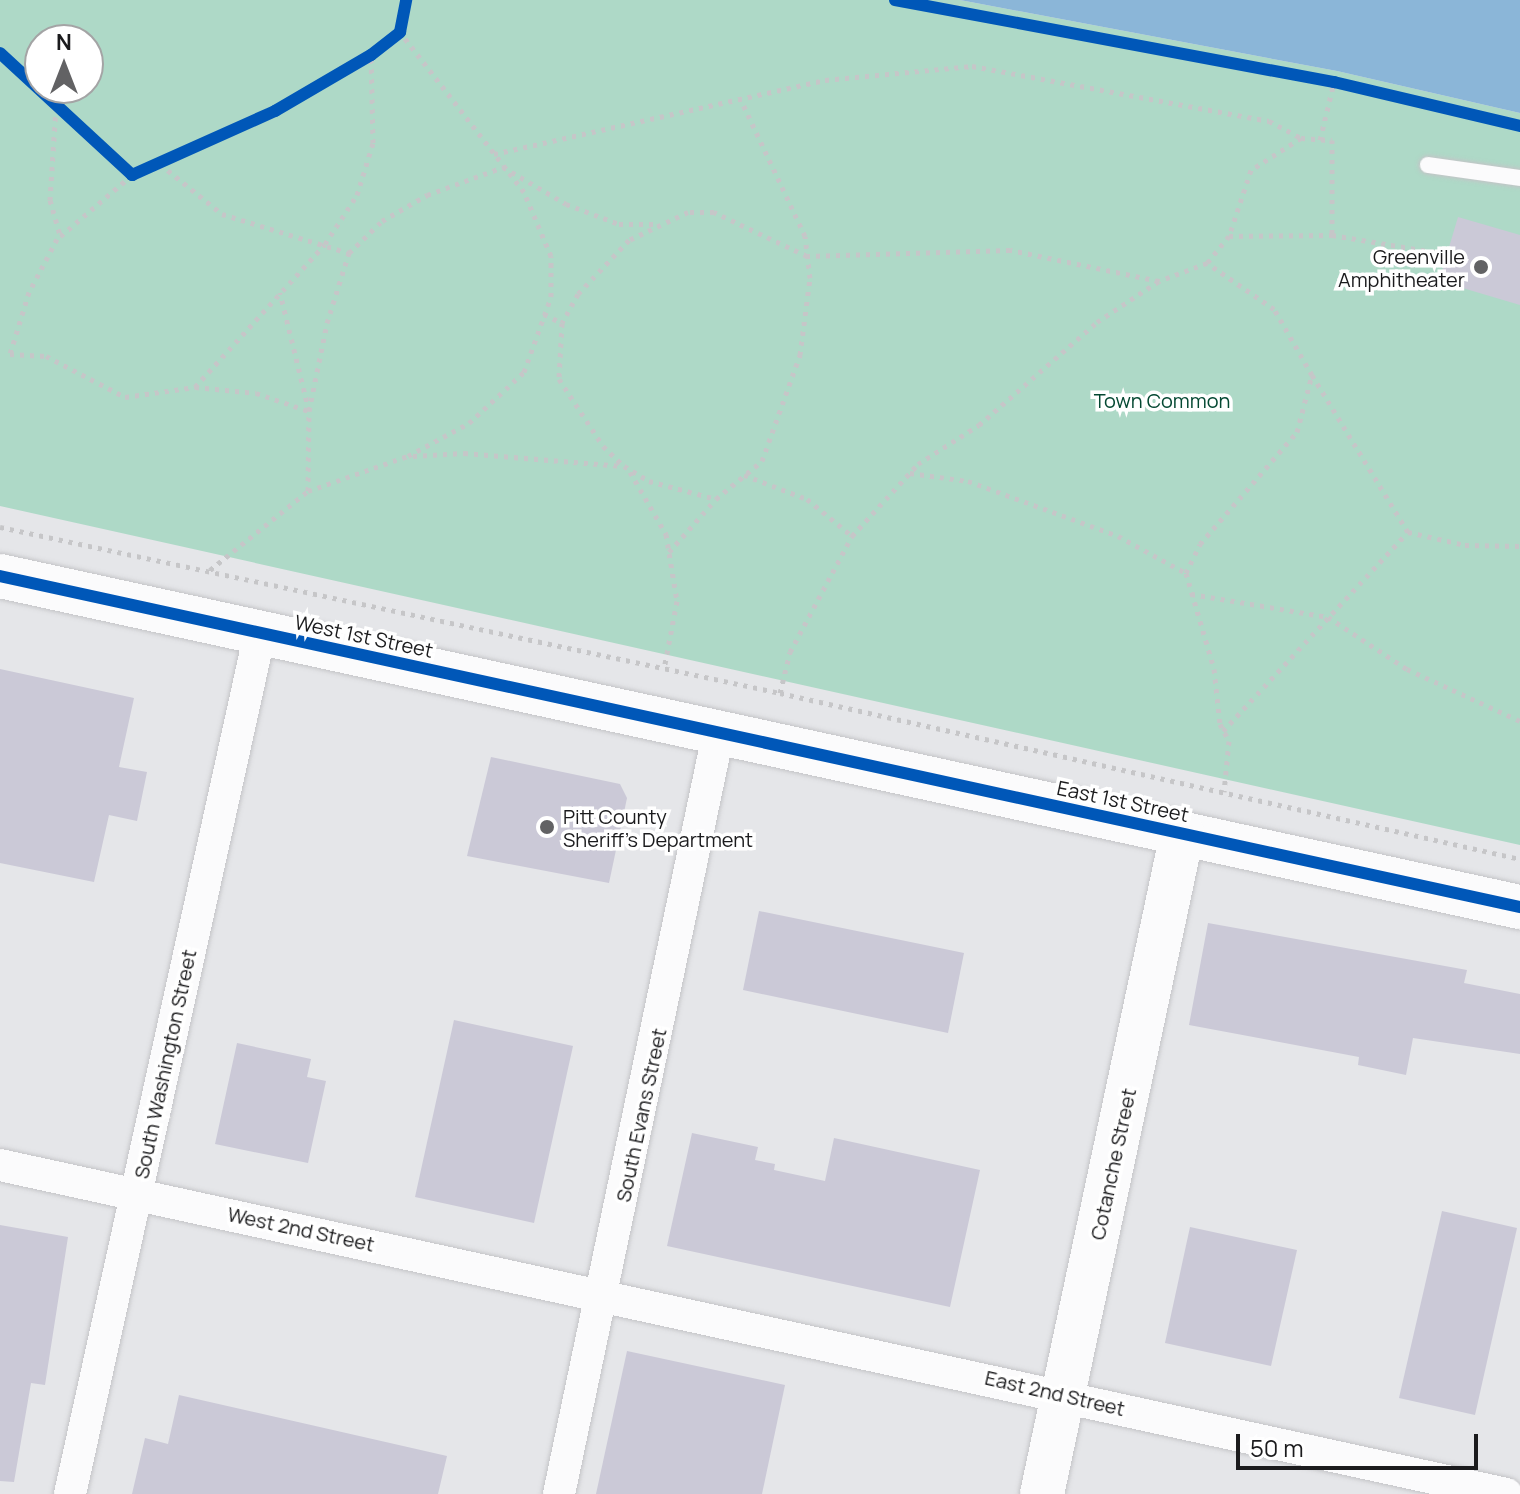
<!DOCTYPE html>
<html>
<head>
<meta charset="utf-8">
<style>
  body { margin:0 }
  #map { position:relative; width:1520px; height:1494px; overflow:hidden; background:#e5e6e9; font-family:Manrope,sans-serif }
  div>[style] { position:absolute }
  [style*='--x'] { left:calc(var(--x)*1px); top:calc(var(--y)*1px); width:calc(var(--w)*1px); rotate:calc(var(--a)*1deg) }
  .green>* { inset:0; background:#aed9c7 }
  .water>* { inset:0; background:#8bb6d8 }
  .building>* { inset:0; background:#cbc9d7 }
  .path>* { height:5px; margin-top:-2.5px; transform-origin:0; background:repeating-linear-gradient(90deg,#c6c6c8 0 4px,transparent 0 10px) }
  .roads { filter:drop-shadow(0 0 2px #c4c4c7) drop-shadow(0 0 2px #c4c4c7) }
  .lane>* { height:16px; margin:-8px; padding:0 8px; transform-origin:8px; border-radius:8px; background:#fbfbfc }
  .street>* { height:32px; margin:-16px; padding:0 16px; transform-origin:16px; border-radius:16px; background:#fbfbfc }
  .secondary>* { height:44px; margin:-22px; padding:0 22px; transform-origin:22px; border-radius:22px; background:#fbfbfc }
  .cycleway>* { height:12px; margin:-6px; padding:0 6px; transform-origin:6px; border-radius:6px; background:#0057b8 }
  .dots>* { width:22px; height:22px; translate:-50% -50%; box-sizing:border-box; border:4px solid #fff; border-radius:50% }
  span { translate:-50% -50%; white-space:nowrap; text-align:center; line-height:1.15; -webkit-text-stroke:7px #fff; paint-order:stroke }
  .poi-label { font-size:20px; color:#1b1b1d }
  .right { translate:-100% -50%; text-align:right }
  .left { translate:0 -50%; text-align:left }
  .park-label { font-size:20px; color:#044832 }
  .street-label { font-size:20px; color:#1b1b1d }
  .north { position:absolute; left:24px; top:24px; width:80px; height:80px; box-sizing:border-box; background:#fff; border:2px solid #a4a4a5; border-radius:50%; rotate:0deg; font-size:22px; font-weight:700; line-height:32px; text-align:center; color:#1b1b1d }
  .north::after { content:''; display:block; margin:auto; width:28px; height:36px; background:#626264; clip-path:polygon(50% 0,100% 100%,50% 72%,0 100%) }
  .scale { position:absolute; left:1236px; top:1434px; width:242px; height:36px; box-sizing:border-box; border:4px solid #1b1b1d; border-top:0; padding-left:10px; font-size:24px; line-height:28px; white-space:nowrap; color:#1b1b1d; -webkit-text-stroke:6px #fff; paint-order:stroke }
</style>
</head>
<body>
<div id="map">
  <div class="green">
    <i style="clip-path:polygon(evenodd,0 0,960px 0,1337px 71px,1520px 113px,1520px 845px,0 506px,0 0,40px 40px,88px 40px,88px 88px,40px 88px,40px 40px)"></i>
  </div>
  <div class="water">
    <i style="clip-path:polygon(960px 0,1520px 0,1520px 113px,1337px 71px)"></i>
  </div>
  <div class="building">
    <i style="clip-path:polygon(1458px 217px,1520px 235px,1520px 305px,1439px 281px)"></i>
    <i style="clip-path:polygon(0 669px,134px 698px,119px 767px,147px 772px,137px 821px,109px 815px,94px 882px,0 863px)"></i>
    <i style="clip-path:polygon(491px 757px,620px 784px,627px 798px,609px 883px,467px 856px)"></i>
    <i style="clip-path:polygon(759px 911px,964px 953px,948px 1033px,743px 990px)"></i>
    <i style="clip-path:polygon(1208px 923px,1467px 970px,1464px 983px,1520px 994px,1520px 1054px,1413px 1038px,1406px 1075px,1358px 1065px,1359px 1057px,1189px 1025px)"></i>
    <i style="clip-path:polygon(454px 1020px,573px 1046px,534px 1223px,415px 1197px)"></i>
    <i style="clip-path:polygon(237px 1043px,311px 1059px,307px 1077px,326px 1081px,308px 1163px,215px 1144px)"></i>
    <i style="clip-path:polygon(692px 1133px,758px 1147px,755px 1160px,775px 1164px,774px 1170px,825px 1181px,834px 1138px,980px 1170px,950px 1307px,667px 1246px)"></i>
    <i style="clip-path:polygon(1442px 1211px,1517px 1228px,1475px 1415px,1399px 1398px)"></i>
    <i style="clip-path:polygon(0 1225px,68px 1237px,45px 1385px,31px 1383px,14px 1482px,0 1481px)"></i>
    <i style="clip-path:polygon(1190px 1227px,1297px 1250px,1271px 1366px,1165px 1343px)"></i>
    <i style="clip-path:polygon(627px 1351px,785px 1385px,762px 1494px,596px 1494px)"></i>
    <i style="clip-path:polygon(179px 1395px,447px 1456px,438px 1494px,132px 1494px,145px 1438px,168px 1444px)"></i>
  </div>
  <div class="path">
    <i style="--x:56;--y:107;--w:93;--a:93.7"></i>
    <i style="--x:50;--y:200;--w:37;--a:74"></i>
    <i style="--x:1301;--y:138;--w:31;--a:4"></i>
    <i style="--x:1332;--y:140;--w:95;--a:90"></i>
    <i style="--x:1320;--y:140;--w:60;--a:-76.4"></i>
    <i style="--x:494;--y:154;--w:339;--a:-12.6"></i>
    <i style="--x:825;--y:80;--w:148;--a:-5.4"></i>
    <i style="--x:972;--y:66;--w:302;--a:10.5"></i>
    <i style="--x:1269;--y:121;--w:36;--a:28"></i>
    <i style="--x:1301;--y:138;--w:59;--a:147.4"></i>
    <i style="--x:1251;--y:170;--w:70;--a:108.4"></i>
    <i style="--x:1229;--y:236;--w:35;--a:129"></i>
    <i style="--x:1207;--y:263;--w:51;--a:159.4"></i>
    <i style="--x:1159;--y:281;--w:152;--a:-168.2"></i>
    <i style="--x:1010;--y:250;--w:203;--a:178.3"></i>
    <i style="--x:807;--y:256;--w:103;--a:-154.7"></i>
    <i style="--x:714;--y:212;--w:26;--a:180"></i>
    <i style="--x:688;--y:212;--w:65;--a:154.6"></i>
    <i style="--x:629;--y:240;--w:74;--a:133.4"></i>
    <i style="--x:578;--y:294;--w:33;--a:119"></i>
    <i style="--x:562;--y:323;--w:56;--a:93.1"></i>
    <i style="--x:559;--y:379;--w:80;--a:56.7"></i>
    <i style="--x:603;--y:446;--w:29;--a:44"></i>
    <i style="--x:624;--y:466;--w:29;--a:31"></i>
    <i style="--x:649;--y:481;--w:69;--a:15"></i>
    <i style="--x:160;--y:164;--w:80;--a:38.9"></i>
    <i style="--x:222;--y:214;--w:133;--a:17.1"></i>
    <i style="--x:132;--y:175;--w:99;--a:139.5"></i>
    <i style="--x:57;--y:239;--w:60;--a:117.8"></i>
    <i style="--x:29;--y:292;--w:65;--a:107"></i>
    <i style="--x:10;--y:354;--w:36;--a:3"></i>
    <i style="--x:46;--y:356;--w:89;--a:27.4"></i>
    <i style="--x:125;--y:397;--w:71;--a:-8.1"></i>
    <i style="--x:195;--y:387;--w:193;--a:-47.7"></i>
    <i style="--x:325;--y:244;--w:59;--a:-56.9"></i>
    <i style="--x:357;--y:195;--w:54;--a:-72.9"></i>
    <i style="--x:373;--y:143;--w:88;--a:-91.3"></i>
    <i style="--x:1229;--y:236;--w:103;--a:-0.6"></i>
    <i style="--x:1332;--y:235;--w:116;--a:9.5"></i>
    <i style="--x:544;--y:314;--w:20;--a:27"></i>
    <i style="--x:1312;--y:375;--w:184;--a:58.6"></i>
    <i style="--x:1408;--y:532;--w:58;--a:12.8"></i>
    <i style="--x:1465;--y:545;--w:55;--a:1"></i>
    <i style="--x:195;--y:387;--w:61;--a:5.6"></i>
    <i style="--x:256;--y:393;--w:56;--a:18.8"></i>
    <i style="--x:309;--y:411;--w:122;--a:-103.8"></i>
    <i style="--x:413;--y:456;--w:51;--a:-3.4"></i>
    <i style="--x:464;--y:453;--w:159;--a:4.7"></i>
    <i style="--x:630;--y:472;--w:72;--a:59.9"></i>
    <i style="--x:666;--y:534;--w:68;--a:80.7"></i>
    <i style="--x:677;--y:601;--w:69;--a:100.8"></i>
    <i style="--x:910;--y:473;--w:59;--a:7.9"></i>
    <i style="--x:968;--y:481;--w:160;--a:20.1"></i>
    <i style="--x:1118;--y:536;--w:77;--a:28.6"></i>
    <i style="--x:1186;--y:573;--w:100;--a:73.7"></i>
    <i style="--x:1214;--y:669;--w:55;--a:83.8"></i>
    <i style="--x:1220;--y:724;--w:19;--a:62"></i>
    <i style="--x:1229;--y:741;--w:51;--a:95.6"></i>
    <i style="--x:744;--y:475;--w:67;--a:20.9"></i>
    <i style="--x:807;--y:499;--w:58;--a:39.4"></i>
    <i style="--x:308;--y:491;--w:106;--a:-19.3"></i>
    <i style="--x:408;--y:456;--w:69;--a:-28.4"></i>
    <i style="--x:469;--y:423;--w:75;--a:-42.8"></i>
    <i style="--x:524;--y:372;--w:80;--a:-70.2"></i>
    <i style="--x:551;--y:297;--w:41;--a:-90"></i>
    <i style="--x:551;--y:256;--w:69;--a:-112.9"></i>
    <i style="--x:524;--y:192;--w:202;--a:-127.8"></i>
    <i style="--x:0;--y:527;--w:797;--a:12.01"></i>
    <i style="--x:780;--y:693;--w:758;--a:12.64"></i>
    <i style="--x:669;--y:552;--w:71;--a:-48.4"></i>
    <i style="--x:716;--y:499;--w:60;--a:-39.6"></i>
    <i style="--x:762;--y:461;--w:113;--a:-70.3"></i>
    <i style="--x:800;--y:355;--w:78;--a:-82.6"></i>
    <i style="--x:810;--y:278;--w:42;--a:-96.8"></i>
    <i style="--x:805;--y:236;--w:148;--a:-115.2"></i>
    <i style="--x:210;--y:570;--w:126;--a:-38.9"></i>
    <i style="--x:308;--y:491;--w:80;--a:-89.3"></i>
    <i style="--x:309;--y:411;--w:90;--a:-78.4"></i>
    <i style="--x:327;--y:323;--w:73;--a:-72.6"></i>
    <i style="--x:349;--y:253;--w:46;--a:-44.1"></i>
    <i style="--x:382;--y:221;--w:52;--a:-30"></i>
    <i style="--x:427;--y:195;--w:81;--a:-20.2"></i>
    <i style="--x:503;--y:167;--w:73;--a:30.4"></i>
    <i style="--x:566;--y:204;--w:57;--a:20.7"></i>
    <i style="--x:619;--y:224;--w:36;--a:0"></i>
    <i style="--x:1186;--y:573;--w:32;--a:-64"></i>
    <i style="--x:1200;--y:544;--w:148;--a:-49.1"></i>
    <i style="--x:1297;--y:432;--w:59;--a:-75.3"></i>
    <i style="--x:1312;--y:375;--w:76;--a:-119.9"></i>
    <i style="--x:1274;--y:309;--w:81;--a:-145.5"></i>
    <i style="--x:1191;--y:594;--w:139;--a:9.5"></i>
    <i style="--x:1328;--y:617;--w:95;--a:33.4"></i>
    <i style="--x:1407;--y:669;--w:124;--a:24.7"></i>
    <i style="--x:780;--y:693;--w:42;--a:-76.3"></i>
    <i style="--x:790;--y:652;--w:132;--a:-61.9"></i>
    <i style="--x:852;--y:536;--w:98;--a:-47.5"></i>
    <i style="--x:918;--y:464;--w:72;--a:-32.6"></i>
    <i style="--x:979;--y:425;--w:157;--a:-41.1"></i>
    <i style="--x:1097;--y:322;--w:74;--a:-33.5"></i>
    <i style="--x:1223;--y:731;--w:272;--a:-47.1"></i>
  </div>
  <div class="roads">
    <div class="lane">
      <i style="--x:1428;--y:165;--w:93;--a:8"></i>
    </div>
    <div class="street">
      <i style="--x:0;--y:1165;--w:1542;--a:12.32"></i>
      <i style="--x:70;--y:1494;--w:882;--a:-77.56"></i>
      <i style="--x:559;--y:1494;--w:775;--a:-78.17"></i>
    </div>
    <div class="secondary">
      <i style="--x:0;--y:576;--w:1556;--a:12.29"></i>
      <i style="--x:1042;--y:1494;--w:675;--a:-78.02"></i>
    </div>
  </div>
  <div class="cycleway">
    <i style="--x:895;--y:0;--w:447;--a:10.6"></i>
    <i style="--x:1334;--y:82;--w:191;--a:13.3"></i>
    <i style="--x:0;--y:53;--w:180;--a:42.7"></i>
    <i style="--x:132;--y:175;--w:157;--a:-24.1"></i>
    <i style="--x:275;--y:111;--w:111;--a:-30.3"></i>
    <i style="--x:371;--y:55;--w:37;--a:-38"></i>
    <i style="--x:400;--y:32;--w:33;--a:-79"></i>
    <i style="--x:0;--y:576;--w:1556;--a:12.29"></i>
  </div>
  <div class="dots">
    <i style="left:1481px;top:267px;background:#626264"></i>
    <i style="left:547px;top:827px;background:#626264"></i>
  </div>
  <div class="poi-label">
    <span class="right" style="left:1465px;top:268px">Greenville<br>Amphitheater</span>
    <span class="left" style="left:563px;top:828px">Pitt County<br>Sheriff's Department</span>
  </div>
  <div class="park-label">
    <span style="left:1162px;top:400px">Town Common</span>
  </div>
  <div class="street-label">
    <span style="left:364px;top:636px;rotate:12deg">West 1st Street</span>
    <span style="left:1123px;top:801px;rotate:12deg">East 1st Street</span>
    <span style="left:165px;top:1064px;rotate:-78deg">South Washington Street</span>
    <span style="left:641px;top:1115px;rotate:-78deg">South Evans Street</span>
    <span style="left:1113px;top:1164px;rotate:-78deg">Cotanche Street</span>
    <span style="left:301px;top:1229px;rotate:12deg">West 2nd Street</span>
    <span style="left:1055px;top:1393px;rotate:13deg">East 2nd Street</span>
  </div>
  <div class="north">N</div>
  <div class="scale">50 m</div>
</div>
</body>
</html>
